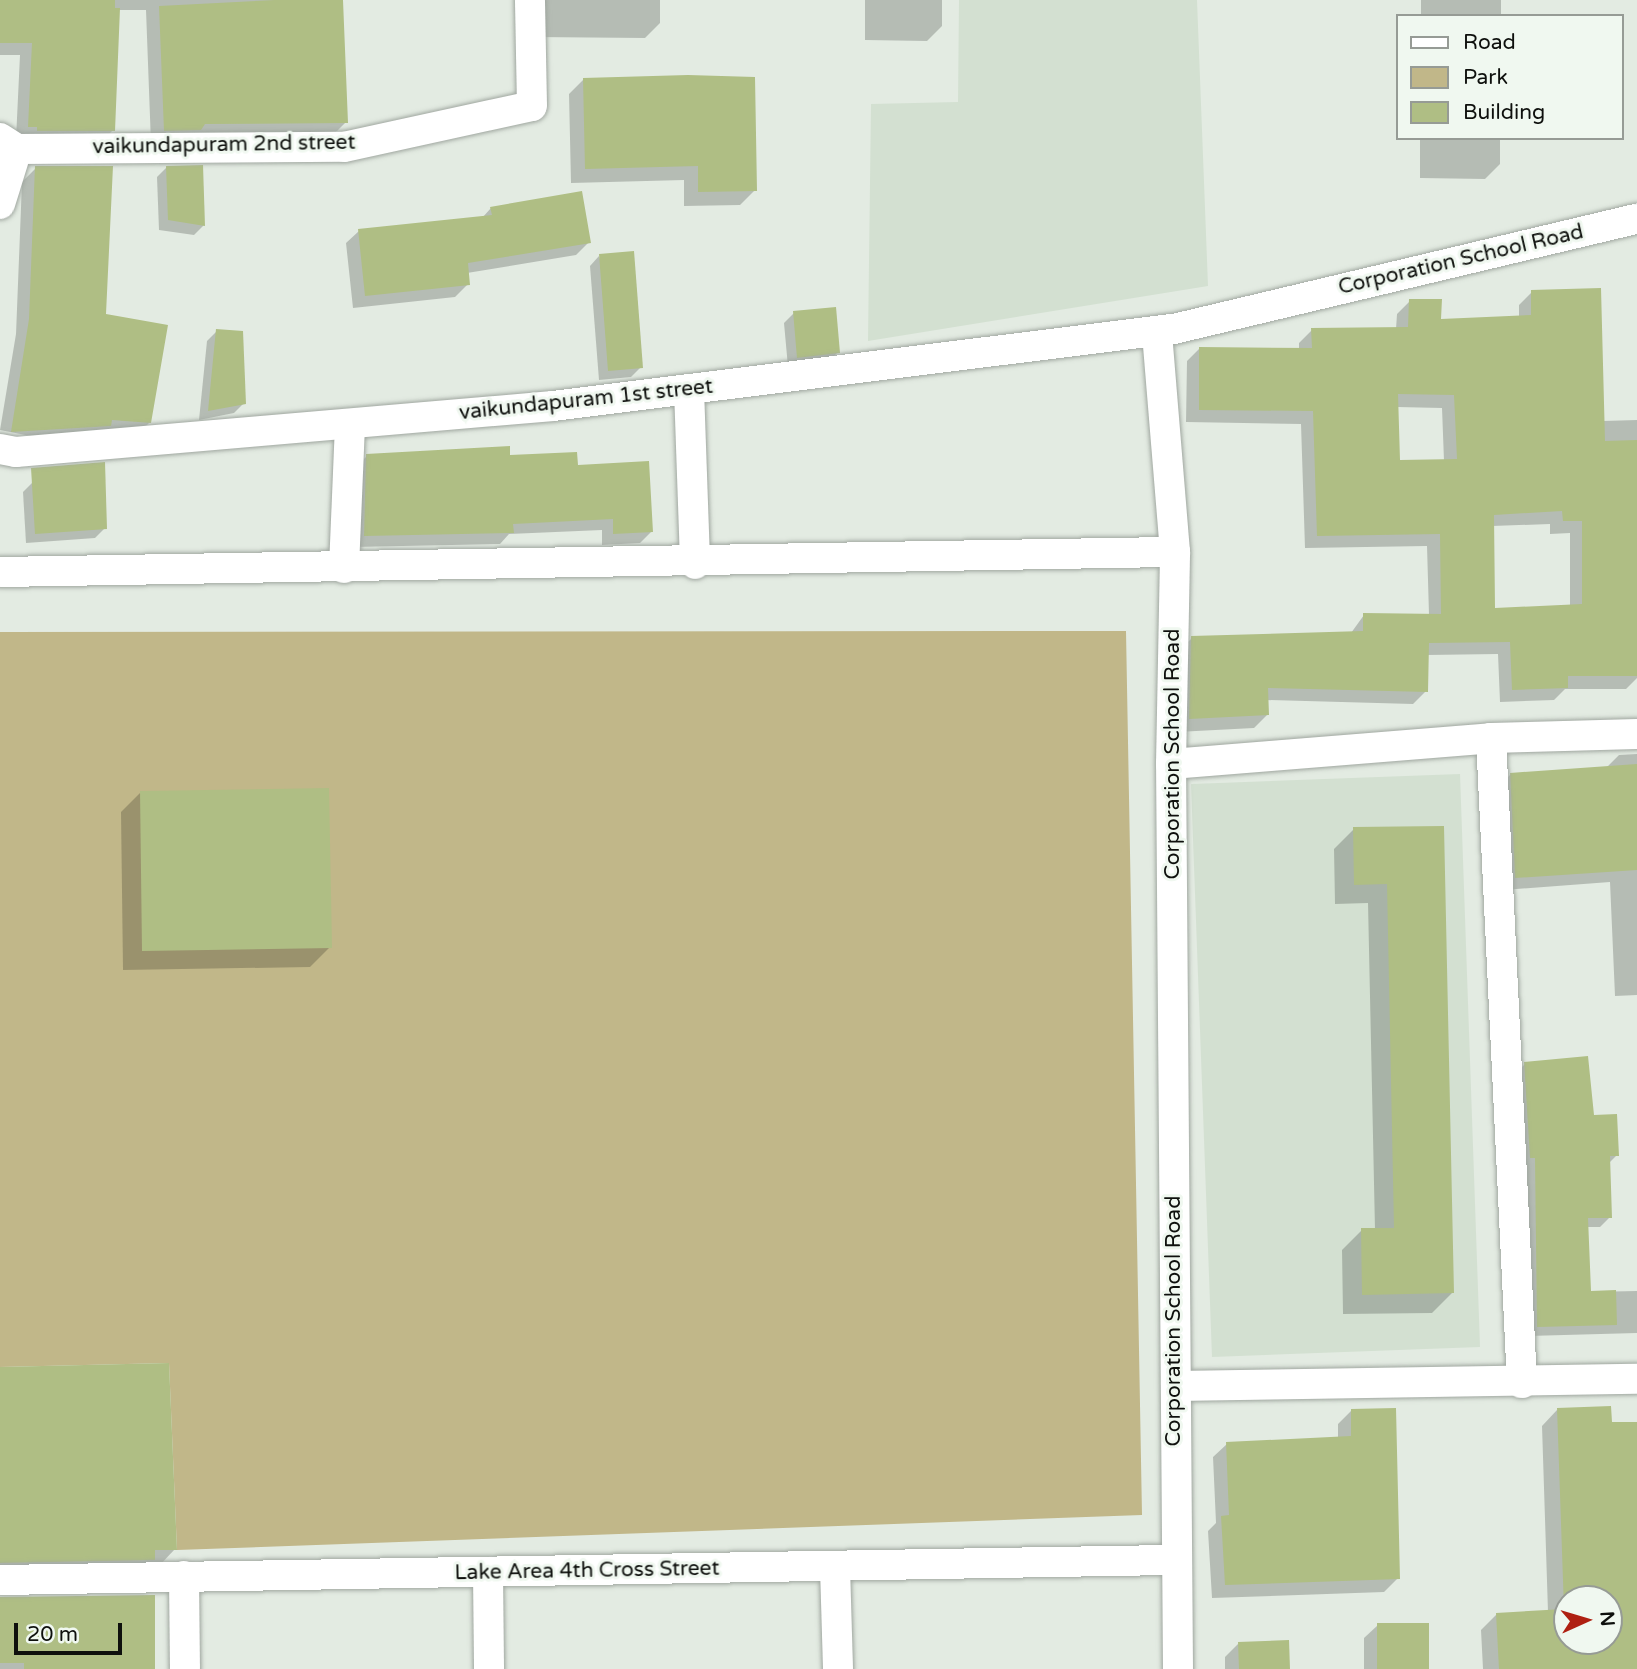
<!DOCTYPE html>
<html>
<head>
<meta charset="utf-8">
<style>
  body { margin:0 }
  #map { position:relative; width:1637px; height:1669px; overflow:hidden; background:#e3ebe2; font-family:"Varela Round",sans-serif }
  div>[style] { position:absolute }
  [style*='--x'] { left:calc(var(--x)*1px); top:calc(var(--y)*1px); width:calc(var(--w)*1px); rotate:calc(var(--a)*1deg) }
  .built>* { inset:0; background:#d3e0d1 }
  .green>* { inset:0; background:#c1b789 }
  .shadow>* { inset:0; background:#0003 }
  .building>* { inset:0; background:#afbe84 }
  .roads { filter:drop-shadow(0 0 2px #a0a7a0) drop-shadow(0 0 2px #a0a7a0) }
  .minor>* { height:30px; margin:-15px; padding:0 15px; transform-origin:15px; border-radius:15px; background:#fff }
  span { translate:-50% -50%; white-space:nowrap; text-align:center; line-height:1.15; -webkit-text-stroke:6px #f0f8f0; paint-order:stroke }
  .street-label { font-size:21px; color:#0e100d }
  .legend { position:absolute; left:1396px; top:14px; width:228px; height:126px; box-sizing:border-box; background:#f0f8f0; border:2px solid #969b95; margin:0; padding:9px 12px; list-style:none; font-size:21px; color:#0e100d }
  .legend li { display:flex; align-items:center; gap:14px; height:35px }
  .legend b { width:35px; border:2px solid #969b95 }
  .north { position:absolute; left:1553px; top:1585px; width:70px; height:70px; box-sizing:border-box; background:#f0f8f0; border:2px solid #969b95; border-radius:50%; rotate:86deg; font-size:19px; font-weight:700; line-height:28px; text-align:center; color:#0e100d }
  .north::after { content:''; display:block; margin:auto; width:24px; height:32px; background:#af2012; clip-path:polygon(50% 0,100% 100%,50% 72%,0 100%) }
  .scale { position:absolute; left:14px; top:1623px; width:108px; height:32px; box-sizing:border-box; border:4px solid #0e100d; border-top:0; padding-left:9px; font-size:21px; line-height:24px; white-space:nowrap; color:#0e100d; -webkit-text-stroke:5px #f0f8f0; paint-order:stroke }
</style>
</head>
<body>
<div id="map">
  <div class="built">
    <i style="clip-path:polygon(959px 0,1197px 0,1208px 286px,868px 341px,871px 104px,958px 102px)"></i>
    <i style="clip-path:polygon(1460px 774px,1480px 1347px,1212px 1357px,1191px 784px)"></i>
  </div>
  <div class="green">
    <i style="clip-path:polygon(1126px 631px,1142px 1515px,177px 1550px,169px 1363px,0 1367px,0 632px)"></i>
  </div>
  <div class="shadow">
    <i style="clip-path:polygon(0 0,341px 0,346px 122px,332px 136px,151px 144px,146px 10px,119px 10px,113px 130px,100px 143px,16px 139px,20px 55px,0 55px)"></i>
    <i style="clip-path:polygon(534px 0,660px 0,660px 23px,645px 38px,534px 37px)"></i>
    <i style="clip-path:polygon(865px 0,942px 0,942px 26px,927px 41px,865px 40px)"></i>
    <i style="clip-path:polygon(1421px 0,1501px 0,1501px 16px,1421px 16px)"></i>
    <i style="clip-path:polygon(584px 79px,755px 190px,740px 205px,684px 206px,684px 180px,571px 183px,569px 94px)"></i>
    <i style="clip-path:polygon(1420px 138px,1500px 138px,1500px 164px,1485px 179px,1420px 178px)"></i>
    <i style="clip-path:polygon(167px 167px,204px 225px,194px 235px,159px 230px,157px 177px)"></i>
    <i style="clip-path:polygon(36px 168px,150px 422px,136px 436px,61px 442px,0 430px,16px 334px,22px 182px)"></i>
    <i style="clip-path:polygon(491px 208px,589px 242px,576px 255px,467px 273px,468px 284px,455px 297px,353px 308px,346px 243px,359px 231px,482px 218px)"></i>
    <i style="clip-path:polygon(599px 256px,641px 367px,631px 377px,599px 380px,590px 266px)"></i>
    <i style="clip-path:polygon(evenodd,1532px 292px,1603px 421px,1637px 420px,1637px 678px,1626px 689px,1565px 689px,1554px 700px,1500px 702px,1498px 654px,1427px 655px,1426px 691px,1413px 704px,1266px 700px,1267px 715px,1254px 728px,1177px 732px,1179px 651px,1192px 638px,1351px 633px,1364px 615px,1429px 615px,1427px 546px,1305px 548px,1301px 424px,1186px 422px,1187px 361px,1200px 348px,1299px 350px,1299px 343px,1312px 330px,1396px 329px,1397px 314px,1410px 301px,1439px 321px,1519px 317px,1519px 305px,1532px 292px,1397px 407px,1442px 408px,1444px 461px,1398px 462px,1397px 407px,1532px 292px,1550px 524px,1550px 534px,1570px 533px,1570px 606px,1493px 610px,1492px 526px,1550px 524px)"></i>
    <i style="clip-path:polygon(794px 313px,838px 352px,828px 362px,788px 367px,784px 323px)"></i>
    <i style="clip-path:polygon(217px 331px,244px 403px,234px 413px,199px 420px,207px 341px)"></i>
    <i style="clip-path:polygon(367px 456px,509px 457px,577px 467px,651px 532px,640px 543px,602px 545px,602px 530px,509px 534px,500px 544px,353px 547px,355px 468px)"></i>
    <i style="clip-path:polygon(33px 482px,105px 528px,95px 538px,26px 543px,23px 492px)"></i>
    <i style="clip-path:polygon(1637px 754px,1637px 995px,1615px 996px,1610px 882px,1503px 890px,1498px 787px,1511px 774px,1606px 768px,1619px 755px)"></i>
    <i style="clip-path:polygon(140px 793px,330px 947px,310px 967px,123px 970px,121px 812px)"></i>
    <i style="clip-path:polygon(1443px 827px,1452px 1293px,1432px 1313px,1343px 1314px,1342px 1250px,1362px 1230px,1375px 1230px,1368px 903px,1335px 904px,1334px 849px,1354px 829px)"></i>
    <i style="clip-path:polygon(1525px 1064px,1592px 1117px,1617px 1155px,1609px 1163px,1610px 1217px,1600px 1227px,1587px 1227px,1589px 1292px,1637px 1291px,1637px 1333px,1528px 1336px,1515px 1074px)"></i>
    <i style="clip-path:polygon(0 1369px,175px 1549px,158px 1567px,0 1579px)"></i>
    <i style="clip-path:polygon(evenodd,1557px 1410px,1610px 1424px,1637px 1423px,1637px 1669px,1483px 1669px,1481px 1630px,1497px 1614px,1548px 1612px,1542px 1426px,1557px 1410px,1567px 1599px,1609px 1599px,1609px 1641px,1567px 1641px,1567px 1599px)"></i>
    <i style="clip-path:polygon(1351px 1411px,1398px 1578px,1384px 1592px,1212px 1598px,1208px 1531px,1216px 1523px,1213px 1457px,1227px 1444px,1338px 1438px,1338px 1424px)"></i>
    <i style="clip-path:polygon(0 1599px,153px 1669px,0 1669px)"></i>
    <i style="clip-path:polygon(1378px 1625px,1427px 1669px,1364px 1669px,1364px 1638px)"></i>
    <i style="clip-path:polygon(1238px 1644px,1288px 1669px,1225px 1669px,1225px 1657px)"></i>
  </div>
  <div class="building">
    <i style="clip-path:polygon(0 0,115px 0,115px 8px,120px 8px,115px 131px,37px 131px,37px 127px,28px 127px,32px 43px,0 43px)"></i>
    <i style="clip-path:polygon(275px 0,343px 0,348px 123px,205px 124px,201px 130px,164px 131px,159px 6px)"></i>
    <i style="clip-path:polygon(688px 75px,755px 77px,757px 191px,698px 192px,698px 166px,585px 169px,583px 78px)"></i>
    <i style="clip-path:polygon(203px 165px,205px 226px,168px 220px,166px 166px)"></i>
    <i style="clip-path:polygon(35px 166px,113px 166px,106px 314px,168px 325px,151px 423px,112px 420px,111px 426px,11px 432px,29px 319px)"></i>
    <i style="clip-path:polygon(582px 191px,591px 243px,468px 263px,470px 285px,365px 296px,358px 229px,492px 215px,490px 207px)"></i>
    <i style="clip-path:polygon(634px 251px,643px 368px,608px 371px,599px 254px)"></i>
    <i style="clip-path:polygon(evenodd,1601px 288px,1605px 441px,1637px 440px,1637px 676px,1568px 676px,1568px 688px,1512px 690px,1510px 642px,1429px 643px,1428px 692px,1268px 688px,1269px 715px,1189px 719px,1191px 636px,1363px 631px,1363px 613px,1441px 614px,1440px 534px,1317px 536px,1313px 411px,1199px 410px,1199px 347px,1312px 348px,1311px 328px,1408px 327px,1409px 299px,1442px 299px,1441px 319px,1531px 315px,1531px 290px,1601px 288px,1398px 394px,1454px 395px,1457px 459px,1400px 460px,1398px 394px,1601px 288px,1562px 511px,1563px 521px,1582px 521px,1582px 604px,1495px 608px,1494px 515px,1562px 511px)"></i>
    <i style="clip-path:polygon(836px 307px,840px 353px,797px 358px,793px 311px)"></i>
    <i style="clip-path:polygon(216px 329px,243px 331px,246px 404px,208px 411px)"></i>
    <i style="clip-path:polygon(510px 446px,510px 455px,577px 452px,578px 465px,649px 461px,653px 532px,613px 534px,613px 519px,513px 524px,514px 533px,364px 536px,366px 454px)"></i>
    <i style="clip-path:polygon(105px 462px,107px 529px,35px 534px,31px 468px)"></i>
    <i style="clip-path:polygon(1637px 764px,1637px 870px,1515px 878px,1510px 773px)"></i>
    <i style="clip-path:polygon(329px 788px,332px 948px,142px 951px,140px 791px)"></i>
    <i style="clip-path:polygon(1444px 826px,1454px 1293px,1362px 1295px,1361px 1228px,1394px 1228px,1387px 884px,1354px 885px,1353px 827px)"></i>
    <i style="clip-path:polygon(1588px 1056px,1594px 1115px,1617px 1114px,1619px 1156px,1610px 1156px,1612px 1218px,1588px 1218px,1591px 1291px,1616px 1290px,1617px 1325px,1537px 1327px,1535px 1158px,1530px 1158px,1524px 1062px)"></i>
    <i style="clip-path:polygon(169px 1363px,177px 1550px,155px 1550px,155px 1560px,0 1563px,0 1367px)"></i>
    <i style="clip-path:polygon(evenodd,1611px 1406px,1612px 1422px,1637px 1422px,1637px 1669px,1499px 1669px,1496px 1613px,1564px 1609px,1557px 1408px,1611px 1406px,1567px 1599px,1609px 1599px,1609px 1641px,1567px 1641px,1567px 1599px)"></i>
    <i style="clip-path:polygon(1396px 1408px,1400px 1579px,1225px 1585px,1221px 1516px,1229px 1515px,1226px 1442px,1351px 1436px,1351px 1409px)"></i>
    <i style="clip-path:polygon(155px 1595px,155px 1669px,24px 1669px,24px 1663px,0 1663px,0 1597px)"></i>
    <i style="clip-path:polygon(1377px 1623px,1429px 1623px,1429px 1669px,1377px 1669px)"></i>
    <i style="clip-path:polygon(1289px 1640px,1290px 1669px,1239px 1669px,1238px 1642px)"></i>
  </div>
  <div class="roads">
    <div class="minor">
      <i style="--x:0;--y:138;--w:20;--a:33"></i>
      <i style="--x:17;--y:149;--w:327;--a:-0.4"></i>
      <i style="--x:344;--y:147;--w:192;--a:-12.3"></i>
      <i style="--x:532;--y:106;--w:106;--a:-91.1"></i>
      <i style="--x:0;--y:204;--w:58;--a:-72.8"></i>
      <i style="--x:689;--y:389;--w:175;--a:88"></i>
      <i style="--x:0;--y:449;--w:16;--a:11"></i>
      <i style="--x:16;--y:452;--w:539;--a:-4.9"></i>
      <i style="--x:553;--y:406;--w:623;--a:-7.1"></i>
      <i style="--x:344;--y:568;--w:144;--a:-87.6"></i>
      <i style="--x:0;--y:572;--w:1175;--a:-0.98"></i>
      <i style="--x:1491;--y:738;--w:646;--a:87.25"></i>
      <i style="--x:1171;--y:764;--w:321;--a:-4.6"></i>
      <i style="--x:1491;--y:738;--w:146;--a:-1.6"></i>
      <i style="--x:1176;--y:1386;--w:461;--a:-0.9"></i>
      <i style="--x:835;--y:1567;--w:102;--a:88.3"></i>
      <i style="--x:488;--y:1572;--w:97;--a:89.4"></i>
      <i style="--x:184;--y:1576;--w:93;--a:89.4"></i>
      <i style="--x:0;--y:1580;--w:1174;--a:-0.98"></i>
      <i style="--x:1178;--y:1669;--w:905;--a:-90.44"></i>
      <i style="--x:1171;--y:764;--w:212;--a:-88.9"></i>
      <i style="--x:1175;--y:552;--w:220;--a:-94.7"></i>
      <i style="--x:1157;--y:333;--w:493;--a:-13.4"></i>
    </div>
  </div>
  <div class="street-label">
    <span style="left:224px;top:145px;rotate:-1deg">vaikundapuram 2nd street</span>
    <span style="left:1461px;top:260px;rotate:-13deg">Corporation School Road</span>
    <span style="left:586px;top:400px;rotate:-6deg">vaikundapuram 1st street</span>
    <span style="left:1173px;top:754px;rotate:-90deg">Corporation School Road</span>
    <span style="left:1174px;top:1321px;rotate:-90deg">Corporation School Road</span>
    <span style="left:587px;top:1571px;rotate:-1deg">Lake Area 4th Cross Street</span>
  </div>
  <ul class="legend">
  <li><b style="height:9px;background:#fff"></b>Road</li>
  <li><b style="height:19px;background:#c1b789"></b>Park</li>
  <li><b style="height:19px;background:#afbe84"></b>Building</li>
  </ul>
  <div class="north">N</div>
  <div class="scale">20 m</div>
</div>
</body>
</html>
